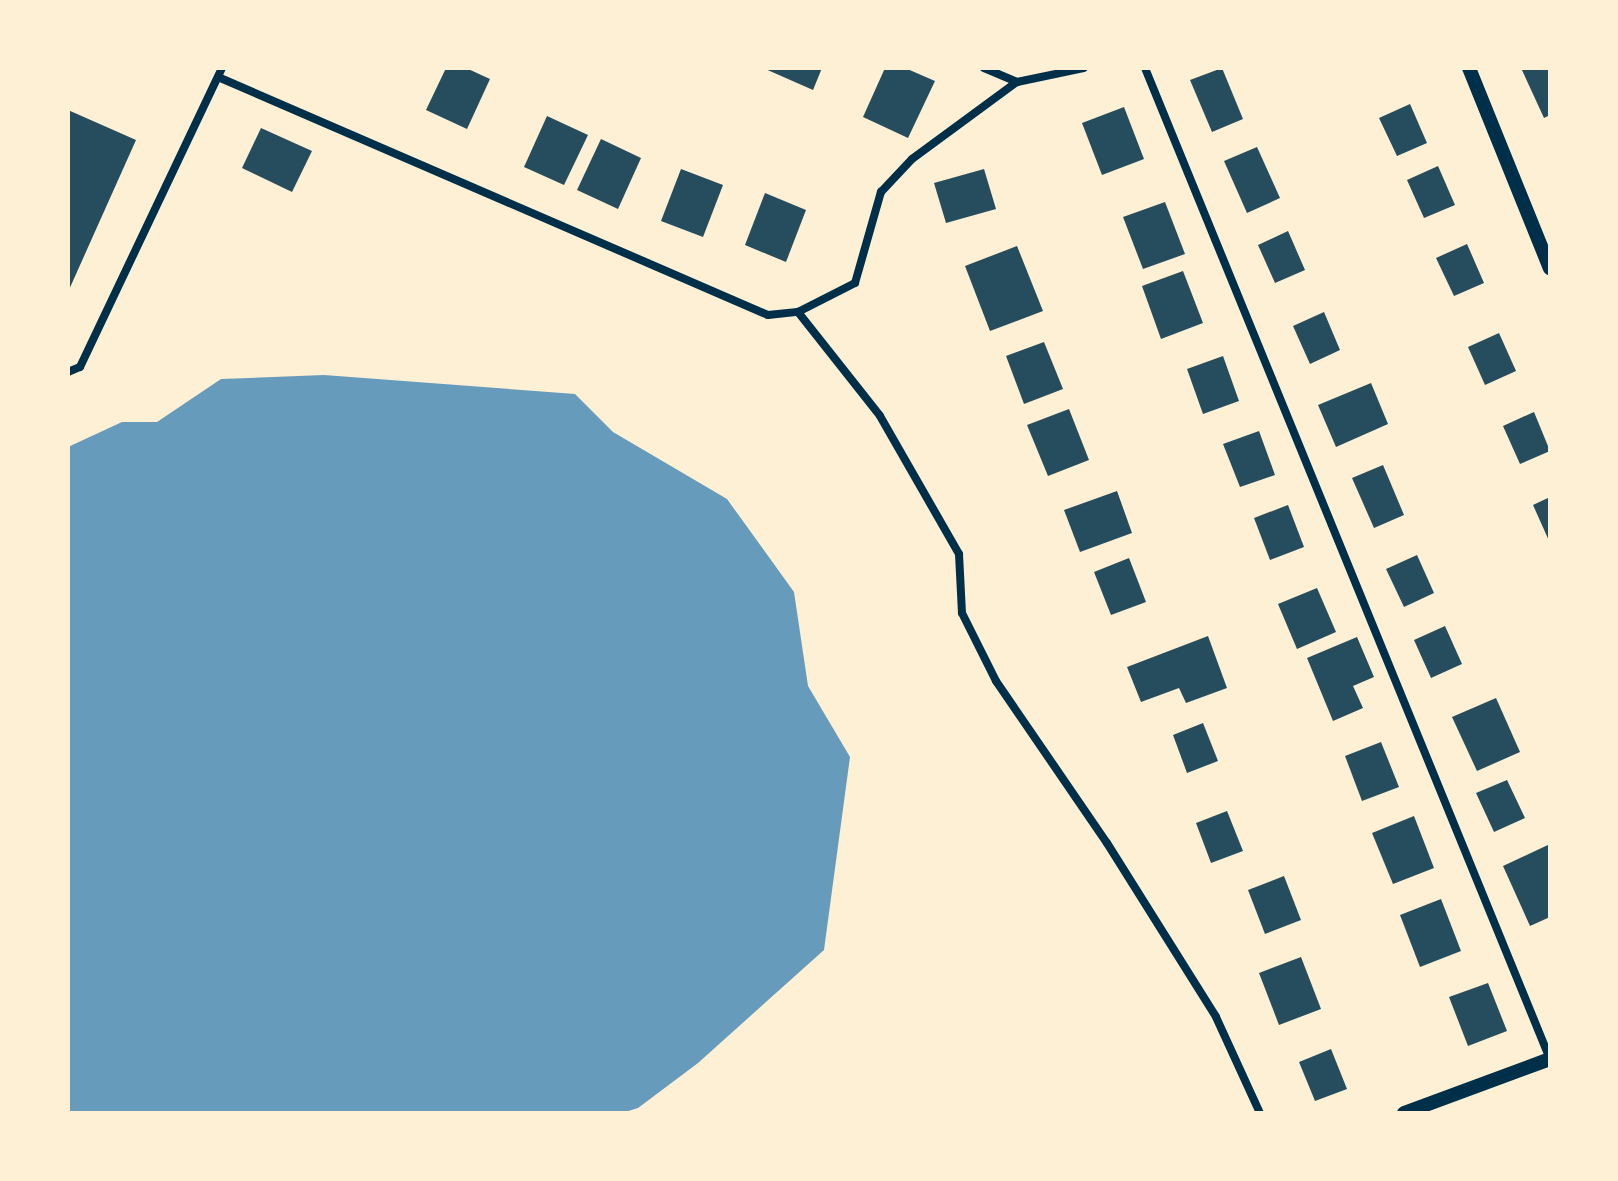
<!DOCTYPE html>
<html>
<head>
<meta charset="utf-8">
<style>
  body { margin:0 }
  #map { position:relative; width:1618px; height:1181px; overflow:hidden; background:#fdf0d5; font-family:Helvetica,sans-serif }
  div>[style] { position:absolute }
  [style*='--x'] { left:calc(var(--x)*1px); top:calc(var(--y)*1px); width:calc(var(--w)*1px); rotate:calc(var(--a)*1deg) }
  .water>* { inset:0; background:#669bbc }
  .building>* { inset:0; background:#264d5e }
  .minor>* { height:8px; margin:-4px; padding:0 4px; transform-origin:4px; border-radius:4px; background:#003049 }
  .tertiary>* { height:14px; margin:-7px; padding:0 7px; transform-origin:7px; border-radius:7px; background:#003049 }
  span { translate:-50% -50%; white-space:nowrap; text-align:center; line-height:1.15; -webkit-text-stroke:6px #fdf0d5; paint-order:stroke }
  .frame { position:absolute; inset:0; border:70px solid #fdf0d5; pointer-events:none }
</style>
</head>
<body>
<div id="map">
  <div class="water">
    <i style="clip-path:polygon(324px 375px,575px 394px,613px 432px,727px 499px,794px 592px,808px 686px,850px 757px,824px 950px,698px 1063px,638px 1108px,622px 1113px,68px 1113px,68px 447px,122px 422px,157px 422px,221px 379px)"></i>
  </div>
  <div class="building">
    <i style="clip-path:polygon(446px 68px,466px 68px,490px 79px,467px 129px,426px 110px)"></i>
    <i style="clip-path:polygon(763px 68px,822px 68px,813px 90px)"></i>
    <i style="clip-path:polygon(885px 68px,905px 68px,935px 81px,908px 138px,863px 117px)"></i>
    <i style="clip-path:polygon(1222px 68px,1243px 119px,1212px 132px,1190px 80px)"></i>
    <i style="clip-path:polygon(1521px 68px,1550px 68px,1550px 115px,1544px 118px)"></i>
    <i style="clip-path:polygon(1410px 104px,1427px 143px,1397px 156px,1379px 118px)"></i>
    <i style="clip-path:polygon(1124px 107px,1144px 159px,1102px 175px,1082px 123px)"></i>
    <i style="clip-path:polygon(68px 110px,136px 140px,68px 292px)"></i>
    <i style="clip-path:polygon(547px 116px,588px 135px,564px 185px,524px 167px)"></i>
    <i style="clip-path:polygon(261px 128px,312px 151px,292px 192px,242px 168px)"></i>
    <i style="clip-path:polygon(601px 139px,641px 158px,618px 209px,577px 190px)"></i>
    <i style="clip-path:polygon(1257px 147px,1280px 198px,1247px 213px,1224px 161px)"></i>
    <i style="clip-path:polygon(1438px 166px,1455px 205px,1424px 218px,1407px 180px)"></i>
    <i style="clip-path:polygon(681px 169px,723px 185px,703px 237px,661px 221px)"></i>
    <i style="clip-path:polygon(984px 169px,996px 209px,946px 223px,934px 183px)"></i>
    <i style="clip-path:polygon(765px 193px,806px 210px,786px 262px,745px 245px)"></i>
    <i style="clip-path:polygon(1165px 202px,1185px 254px,1143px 269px,1123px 217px)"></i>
    <i style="clip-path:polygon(1288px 231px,1305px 270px,1275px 283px,1258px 245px)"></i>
    <i style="clip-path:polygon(1467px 244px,1484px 283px,1454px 296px,1436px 258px)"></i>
    <i style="clip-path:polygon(1017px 246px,1043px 311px,990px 331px,965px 266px)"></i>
    <i style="clip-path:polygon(1183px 271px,1203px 323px,1161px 339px,1142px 286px)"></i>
    <i style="clip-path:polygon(1324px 312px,1340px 350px,1310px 364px,1293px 326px)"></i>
    <i style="clip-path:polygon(1499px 333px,1516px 371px,1485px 385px,1468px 347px)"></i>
    <i style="clip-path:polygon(1044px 342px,1063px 389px,1024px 404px,1006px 356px)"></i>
    <i style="clip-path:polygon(1223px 356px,1239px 401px,1203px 414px,1187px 369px)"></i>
    <i style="clip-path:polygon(1371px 383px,1388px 424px,1336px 447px,1318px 405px)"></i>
    <i style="clip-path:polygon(1069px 409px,1089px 460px,1048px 476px,1027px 425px)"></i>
    <i style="clip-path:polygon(1534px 412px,1550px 451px,1520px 464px,1503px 426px)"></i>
    <i style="clip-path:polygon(1259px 431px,1275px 475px,1240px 487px,1223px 444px)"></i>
    <i style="clip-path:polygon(1383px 465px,1404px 515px,1374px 528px,1352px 478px)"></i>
    <i style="clip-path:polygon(1117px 491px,1132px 533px,1080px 552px,1064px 510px)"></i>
    <i style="clip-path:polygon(1550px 497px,1550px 543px,1533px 505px)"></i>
    <i style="clip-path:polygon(1288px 505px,1304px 547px,1270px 560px,1254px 518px)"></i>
    <i style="clip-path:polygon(1417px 555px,1434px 593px,1404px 607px,1386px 569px)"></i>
    <i style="clip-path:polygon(1129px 558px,1146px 602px,1111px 615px,1094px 572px)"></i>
    <i style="clip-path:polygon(1317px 588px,1336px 632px,1297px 649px,1278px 604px)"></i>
    <i style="clip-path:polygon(1445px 626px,1462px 664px,1431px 678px,1414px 640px)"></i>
    <i style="clip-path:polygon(1208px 636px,1227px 688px,1186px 703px,1179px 688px,1141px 702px,1127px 667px)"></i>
    <i style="clip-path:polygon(1357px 637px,1374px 677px,1353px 686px,1363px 708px,1333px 721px,1307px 658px)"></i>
    <i style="clip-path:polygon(1496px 698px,1520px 752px,1477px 771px,1452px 717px)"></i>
    <i style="clip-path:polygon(1203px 723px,1218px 761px,1187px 773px,1173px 735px)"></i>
    <i style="clip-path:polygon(1381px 742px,1399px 787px,1362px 801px,1345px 756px)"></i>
    <i style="clip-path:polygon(1507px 780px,1525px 818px,1494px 832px,1476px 793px)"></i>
    <i style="clip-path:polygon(1227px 811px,1243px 851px,1211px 863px,1196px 823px)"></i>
    <i style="clip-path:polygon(1414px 816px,1434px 868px,1393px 884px,1372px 833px)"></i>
    <i style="clip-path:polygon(1550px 844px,1550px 917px,1530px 926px,1503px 866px)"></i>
    <i style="clip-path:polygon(1284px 876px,1301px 920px,1265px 934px,1248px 890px)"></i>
    <i style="clip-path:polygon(1441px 899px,1461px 951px,1420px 967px,1400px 915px)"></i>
    <i style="clip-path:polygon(1301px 957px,1321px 1009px,1279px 1025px,1259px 973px)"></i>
    <i style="clip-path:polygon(1488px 983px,1507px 1031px,1468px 1046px,1449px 997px)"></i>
    <i style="clip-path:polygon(1331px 1049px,1347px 1089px,1315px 1101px,1299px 1062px)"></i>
  </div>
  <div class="minor">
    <i style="--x:984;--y:68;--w:36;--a:23"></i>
    <i style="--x:1017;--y:82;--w:68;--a:-11.8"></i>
    <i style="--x:1145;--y:68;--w:1071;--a:67.77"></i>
    <i style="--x:218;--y:77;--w:599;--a:23.4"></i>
    <i style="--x:768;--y:315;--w:30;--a:-6"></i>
    <i style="--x:798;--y:312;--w:132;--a:51.7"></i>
    <i style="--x:880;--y:416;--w:159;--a:60.2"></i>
    <i style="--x:959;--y:554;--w:59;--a:87.1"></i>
    <i style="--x:962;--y:613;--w:76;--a:63.4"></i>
    <i style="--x:996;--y:681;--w:196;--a:55.6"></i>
    <i style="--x:1107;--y:843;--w:205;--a:57.9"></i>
    <i style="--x:1216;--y:1017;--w:106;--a:65.4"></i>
    <i style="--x:798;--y:312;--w:64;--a:-27"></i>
    <i style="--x:855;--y:283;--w:95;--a:-74.1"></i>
    <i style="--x:881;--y:192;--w:45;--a:-46.8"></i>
    <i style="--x:912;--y:159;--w:130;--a:-36.3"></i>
    <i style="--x:68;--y:372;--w:13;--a:-23"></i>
    <i style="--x:80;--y:367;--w:331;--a:-64.6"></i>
  </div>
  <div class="tertiary">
    <i style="--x:1469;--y:68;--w:216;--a:68"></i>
    <i style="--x:1404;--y:1113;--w:156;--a:-20.3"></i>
  </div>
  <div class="frame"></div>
</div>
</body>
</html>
